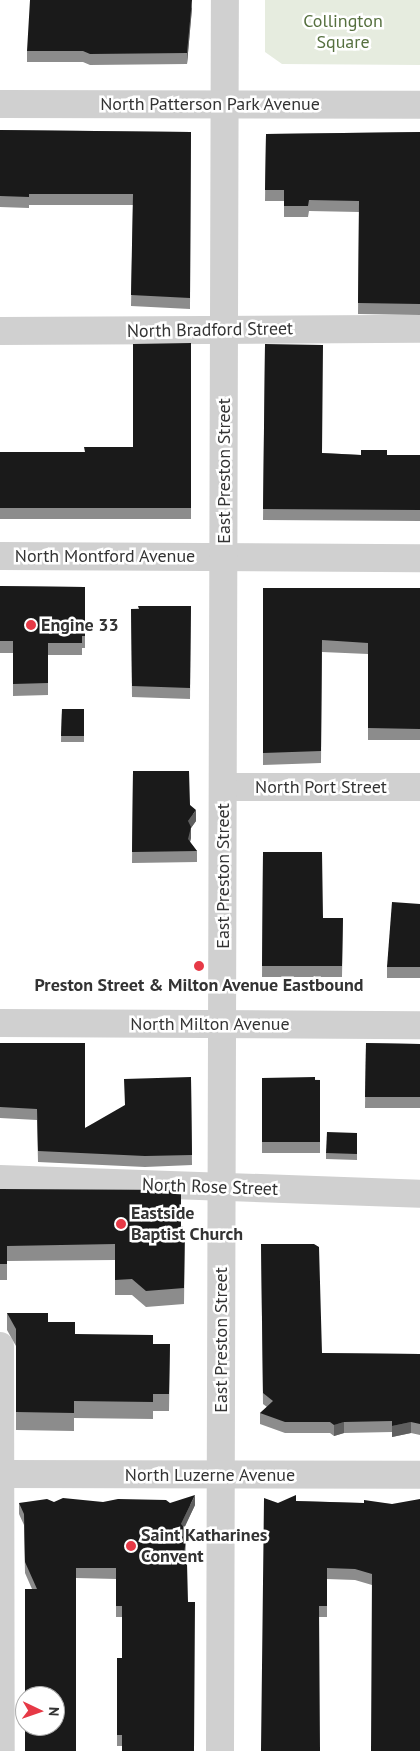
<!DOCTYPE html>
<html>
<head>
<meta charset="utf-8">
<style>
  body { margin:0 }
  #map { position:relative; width:420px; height:1751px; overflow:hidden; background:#fff; font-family:"PT Sans",sans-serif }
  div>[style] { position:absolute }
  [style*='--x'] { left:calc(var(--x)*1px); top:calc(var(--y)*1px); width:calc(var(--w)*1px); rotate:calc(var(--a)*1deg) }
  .green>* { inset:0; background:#e6ecdf }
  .minor>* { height:28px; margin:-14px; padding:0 14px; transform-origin:14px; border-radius:14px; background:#d0d0d0 }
  .wall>* { inset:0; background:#8c8c8c }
  .shaded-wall>* { inset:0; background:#5f5f5f }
  .building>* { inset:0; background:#1a1a1a }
  .dots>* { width:14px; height:14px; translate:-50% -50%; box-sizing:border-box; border:2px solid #fff; border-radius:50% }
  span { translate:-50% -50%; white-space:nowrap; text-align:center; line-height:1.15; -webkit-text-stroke:5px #fff; paint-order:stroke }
  .park-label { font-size:18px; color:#56703f }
  .street-label { font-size:18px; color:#333 }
  .poi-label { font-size:18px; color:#333; font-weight:700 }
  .left { translate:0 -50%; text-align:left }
  .north { position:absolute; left:15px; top:1686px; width:50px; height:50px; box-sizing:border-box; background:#fff; border:1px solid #adadad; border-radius:50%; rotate:93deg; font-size:14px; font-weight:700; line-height:20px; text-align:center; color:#333 }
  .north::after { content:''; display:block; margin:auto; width:18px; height:22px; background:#e63946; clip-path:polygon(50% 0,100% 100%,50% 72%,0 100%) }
</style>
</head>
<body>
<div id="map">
  <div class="green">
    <i style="clip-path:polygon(265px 0,420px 0,420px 65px,282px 64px,265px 52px)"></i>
  </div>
  <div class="minor">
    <i style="--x:0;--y:104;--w:420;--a:0.1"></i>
    <i style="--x:0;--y:331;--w:420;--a:-0.3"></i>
    <i style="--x:0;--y:556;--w:420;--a:0.3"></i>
    <i style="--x:223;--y:787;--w:197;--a:0"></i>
    <i style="--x:0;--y:1023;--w:420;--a:0.3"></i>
    <i style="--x:0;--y:1179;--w:420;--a:2"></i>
    <i style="--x:0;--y:1346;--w:405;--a:89.9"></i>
    <i style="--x:0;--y:1474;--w:420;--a:0.1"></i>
    <i style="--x:220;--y:1751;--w:1751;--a:-89.84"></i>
  </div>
  <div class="wall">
    <i style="clip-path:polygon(192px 8px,187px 64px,90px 65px,83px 62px,27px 62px,27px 51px)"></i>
    <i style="clip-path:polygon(0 130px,191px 132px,190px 309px,131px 306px,133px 205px,29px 205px,29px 208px,0 207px)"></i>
    <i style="clip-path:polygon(420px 132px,420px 315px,358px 314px,359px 212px,309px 211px,308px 217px,284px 217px,284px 201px,265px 201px,266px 134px)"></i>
    <i style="clip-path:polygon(191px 343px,191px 519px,0 519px,0 452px,85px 452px,133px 447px)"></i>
    <i style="clip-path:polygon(265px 344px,322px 453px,361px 455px,420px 455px,420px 521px,263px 520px)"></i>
    <i style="clip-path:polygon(0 586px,85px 587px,85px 648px,82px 648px,82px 655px,48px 655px,48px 695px,13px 696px,13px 653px,0 653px)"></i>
    <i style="clip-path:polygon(263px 588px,420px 588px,420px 740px,368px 740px,368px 654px,322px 652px,321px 763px,263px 765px)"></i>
    <i style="clip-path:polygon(191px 606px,190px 699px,132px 697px,131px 609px)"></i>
    <i style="clip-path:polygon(62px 709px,84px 709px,84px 742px,61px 742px)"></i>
    <i style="clip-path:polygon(133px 771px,190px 805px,196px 821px,191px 828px,191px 838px,190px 842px,197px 851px,197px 862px,132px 863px)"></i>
    <i style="clip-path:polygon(263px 852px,323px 918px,343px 918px,342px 977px,262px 977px)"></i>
    <i style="clip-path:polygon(420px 904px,420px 978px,387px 978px,387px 967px)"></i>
    <i style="clip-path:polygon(0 1043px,85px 1128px,191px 1077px,192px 1165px,145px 1167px,38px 1162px,37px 1120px,0 1118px)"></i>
    <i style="clip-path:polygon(366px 1043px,420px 1044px,420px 1108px,365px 1108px)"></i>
    <i style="clip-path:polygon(262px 1078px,320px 1080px,320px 1153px,262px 1153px)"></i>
    <i style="clip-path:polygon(357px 1133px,357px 1160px,326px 1159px,326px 1153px)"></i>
    <i style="clip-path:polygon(0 1189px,181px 1227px,185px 1226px,184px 1304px,146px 1307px,132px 1295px,115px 1295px,115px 1260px,7px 1261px,7px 1280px,0 1280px)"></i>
    <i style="clip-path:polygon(261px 1244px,322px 1353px,420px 1354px,420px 1435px,411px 1433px,392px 1437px,392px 1432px,344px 1433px,334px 1436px,330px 1433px,285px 1433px,260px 1424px,260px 1413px,267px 1407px,263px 1404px)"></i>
    <i style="clip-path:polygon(7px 1313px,48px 1322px,75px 1334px,153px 1344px,170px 1344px,169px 1411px,153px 1411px,153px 1419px,74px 1418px,74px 1431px,16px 1430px,16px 1346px,7px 1330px)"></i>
    <i style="clip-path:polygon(296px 1501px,392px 1504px,372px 1585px,355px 1580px,327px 1579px,327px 1617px,319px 1617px,278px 1503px)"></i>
    <i style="clip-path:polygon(54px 1502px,170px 1503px,195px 1505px,184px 1528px,186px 1540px,122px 1746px,117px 1746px,117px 1658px,122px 1658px,122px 1617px,116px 1617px,116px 1579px,76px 1578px,76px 1751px,32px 1589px,25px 1573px,24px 1525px,19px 1514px,19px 1503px)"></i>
  </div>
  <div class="shaded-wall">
    <i style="clip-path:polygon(192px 0,192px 8px,187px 64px,187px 53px)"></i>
    <i style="clip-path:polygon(196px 810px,196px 821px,191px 828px,191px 838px,188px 850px,188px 821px)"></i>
    <i style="clip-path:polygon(344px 1422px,344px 1433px,334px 1436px,334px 1425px)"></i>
    <i style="clip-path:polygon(411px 1422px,411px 1433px,392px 1437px,392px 1426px)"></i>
    <i style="clip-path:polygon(195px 1495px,195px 1505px,181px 1535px,181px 1524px)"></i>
    <i style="clip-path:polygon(186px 1530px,186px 1540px,184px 1574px,184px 1563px)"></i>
  </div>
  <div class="building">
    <i style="clip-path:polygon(30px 0,192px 0,187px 53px,90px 54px,83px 51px,27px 51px)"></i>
    <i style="clip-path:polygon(0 130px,191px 132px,190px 298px,131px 295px,133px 194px,29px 194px,29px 197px,0 196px)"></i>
    <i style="clip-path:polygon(420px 132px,420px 304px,358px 303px,359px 201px,309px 200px,308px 206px,284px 206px,284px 190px,265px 190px,266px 134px)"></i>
    <i style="clip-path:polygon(191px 343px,191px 508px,0 508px,0 452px,85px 452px,84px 447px,133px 447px,133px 344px)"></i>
    <i style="clip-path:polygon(265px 344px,323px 345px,322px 453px,361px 455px,361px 450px,387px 450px,387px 455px,420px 455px,420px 510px,263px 509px)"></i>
    <i style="clip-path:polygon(0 586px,85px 587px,85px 636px,82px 636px,82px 643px,48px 643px,48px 683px,13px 684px,13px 641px,0 641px)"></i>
    <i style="clip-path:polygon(263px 588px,420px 588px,420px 729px,368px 728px,368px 643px,322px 640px,321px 751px,263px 753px)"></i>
    <i style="clip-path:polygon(138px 606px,191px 606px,190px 688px,132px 686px,131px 609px,139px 609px)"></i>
    <i style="clip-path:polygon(62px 709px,84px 709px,84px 736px,61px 736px)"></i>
    <i style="clip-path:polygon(133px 771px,189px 771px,190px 805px,196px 810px,188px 821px,191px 827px,188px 839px,197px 851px,132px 852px)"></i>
    <i style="clip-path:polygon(263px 852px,322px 852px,323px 918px,343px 918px,342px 966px,262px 966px)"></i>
    <i style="clip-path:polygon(392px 902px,420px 904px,420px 967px,387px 967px)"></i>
    <i style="clip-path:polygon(0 1043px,85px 1043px,85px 1128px,125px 1105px,124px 1079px,191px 1077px,192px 1155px,145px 1156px,38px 1151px,37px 1109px,0 1107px)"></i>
    <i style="clip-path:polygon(366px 1043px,420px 1044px,420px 1097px,365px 1097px)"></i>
    <i style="clip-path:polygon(315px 1077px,315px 1080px,320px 1080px,320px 1142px,262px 1142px,262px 1078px)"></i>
    <i style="clip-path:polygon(327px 1132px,357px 1133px,357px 1154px,326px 1153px)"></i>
    <i style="clip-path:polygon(0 1189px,181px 1190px,181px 1227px,185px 1226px,184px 1288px,146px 1291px,132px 1279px,115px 1280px,115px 1244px,7px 1246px,7px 1264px,0 1264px)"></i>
    <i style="clip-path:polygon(261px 1244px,314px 1244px,319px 1247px,322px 1353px,420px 1354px,420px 1424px,411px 1422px,392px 1426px,392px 1421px,344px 1422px,334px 1425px,330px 1422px,285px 1422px,260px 1413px,273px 1401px,263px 1393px)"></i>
    <i style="clip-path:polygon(7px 1313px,48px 1313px,48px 1322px,75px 1322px,75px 1334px,153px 1335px,153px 1344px,170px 1344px,169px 1394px,153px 1394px,153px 1402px,74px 1401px,74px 1413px,16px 1412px,16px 1329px)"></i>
    <i style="clip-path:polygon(evenodd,195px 1495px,181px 1524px,186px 1530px,184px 1563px,187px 1563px,188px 1602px,195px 1602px,194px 1751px,122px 1751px,122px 1735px,117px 1735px,117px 1658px,122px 1658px,122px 1606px,116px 1606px,116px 1568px,76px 1568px,76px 1751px,25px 1751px,25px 1589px,37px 1589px,25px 1562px,24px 1514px,19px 1503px,47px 1499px,54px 1502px,63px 1498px,103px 1502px,118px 1499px,166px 1500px,170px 1503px,195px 1495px,25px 1696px,55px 1696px,55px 1726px,25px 1726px,25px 1696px)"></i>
    <i style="clip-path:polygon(296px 1495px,296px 1501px,364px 1503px,364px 1500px,392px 1504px,420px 1499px,420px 1751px,371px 1751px,372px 1574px,355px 1569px,327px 1568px,327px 1606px,319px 1606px,320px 1751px,261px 1751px,264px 1498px,278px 1503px)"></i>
  </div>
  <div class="dots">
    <i style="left:31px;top:625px;background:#e63946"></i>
    <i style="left:199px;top:966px;background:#e63946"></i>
    <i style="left:121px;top:1224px;background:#e63946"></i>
    <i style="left:131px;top:1546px;background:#e63946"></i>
  </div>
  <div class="park-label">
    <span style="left:343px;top:32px">Collington<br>Square</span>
  </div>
  <div class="street-label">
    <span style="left:210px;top:104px">North Patterson Park Avenue</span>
    <span style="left:210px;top:330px;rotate:-1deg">North Bradford Street</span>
    <span style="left:224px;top:471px;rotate:-90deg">East Preston Street</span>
    <span style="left:105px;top:556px">North Montford Avenue</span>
    <span style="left:321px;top:787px">North Port Street</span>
    <span style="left:223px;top:876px;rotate:-90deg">East Preston Street</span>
    <span style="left:210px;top:1024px">North Milton Avenue</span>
    <span style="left:210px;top:1187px;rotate:2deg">North Rose Street</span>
    <span style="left:221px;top:1340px;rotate:-90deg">East Preston Street</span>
    <span style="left:210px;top:1475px">North Luzerne Avenue</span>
  </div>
  <div class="poi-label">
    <span class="left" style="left:41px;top:625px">Engine 33</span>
    <span style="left:199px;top:985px">Preston Street &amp; Milton Avenue Eastbound</span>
    <span class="left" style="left:131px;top:1224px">Eastside<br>Baptist Church</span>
    <span class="left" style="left:141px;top:1546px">Saint Katharines<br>Convent</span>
  </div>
  <div class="north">N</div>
</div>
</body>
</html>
